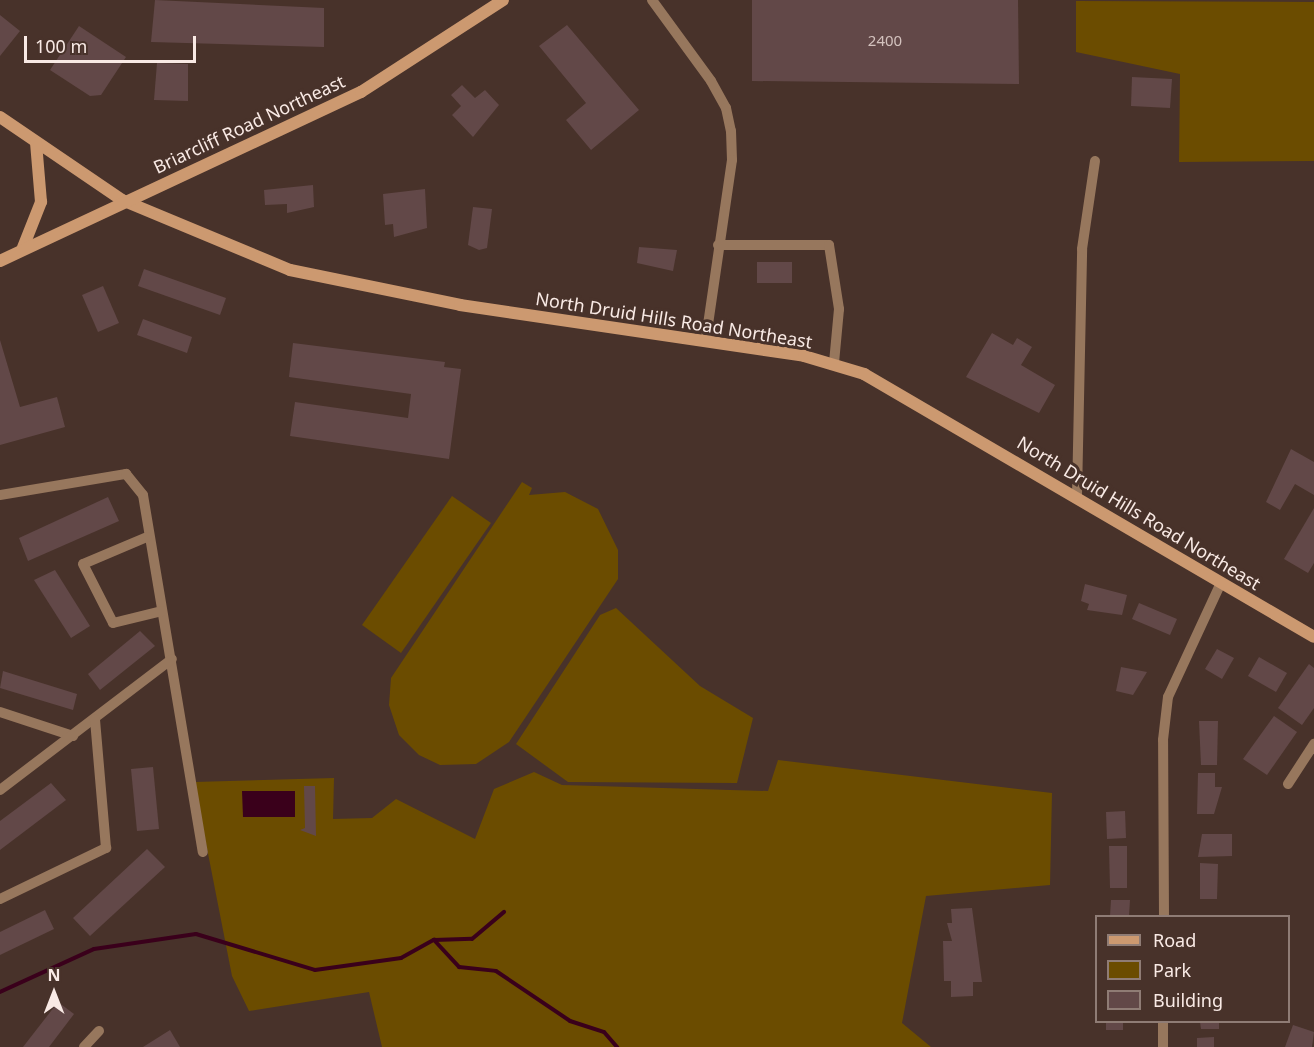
<!DOCTYPE html>
<html>
<head>
<meta charset="utf-8">
<style>
  body { margin:0 }
  #map { position:relative; width:1314px; height:1047px; overflow:hidden; background:#48322a; font-family:"Noto Sans",sans-serif }
  div>[style] { position:absolute }
  [style*='--x'] { left:calc(var(--x)*1px); top:calc(var(--y)*1px); width:calc(var(--w)*1px); rotate:calc(var(--a)*1deg) }
  .green>* { inset:0; background:#6b4c00 }
  .water>* { inset:0; background:#3a001b }
  .stream>* { height:4px; margin:-2px; padding:0 2px; transform-origin:2px; border-radius:2px; background:#3a001b }
  .building>* { inset:0; background:#624848 }
  .street>* { height:10px; margin:-5px; padding:0 5px; transform-origin:5px; border-radius:5px; background:#97775d }
  .secondary>* { height:12px; margin:-6px; padding:0 6px; transform-origin:6px; border-radius:6px; background:#cc9970 }
  span { translate:-50% -50%; white-space:nowrap; text-align:center; line-height:1.15; -webkit-text-stroke:6px #48322a; paint-order:stroke }
  .number-label { font-size:15px; color:#d3c2be }
  .number-label span { -webkit-text-stroke-width:0 }
  .street-label { font-size:18px; color:#f9eae5 }
  .legend { position:absolute; left:1095px; top:915px; width:195px; height:108px; box-sizing:border-box; background:#48322a; border:2px solid #8f7c75; margin:0; padding:8px 10px; list-style:none; font-size:18px; color:#f9eae5 }
  .legend li { display:flex; align-items:center; gap:12px; height:30px }
  .legend b { width:30px; border:2px solid #8f7c75 }
  .north { position:absolute; left:24px; top:963px; width:60px; height:60px; -webkit-text-stroke:4px #48322a; paint-order:stroke; rotate:0deg; font-size:16px; font-weight:700; line-height:24px; text-align:center; color:#f9eae5 }
  .north::after { content:''; display:block; margin:auto; width:21px; height:27px; background:#f9eae5; clip-path:polygon(50% 0,100% 100%,50% 72%,0 100%) }
  .scale { position:absolute; left:24px; top:36px; width:172px; height:27px; box-sizing:border-box; border:3px solid #f9eae5; border-top:0; padding-left:8px; font-size:18px; line-height:21px; white-space:nowrap; color:#f9eae5; -webkit-text-stroke:4px #48322a; paint-order:stroke }
</style>
</head>
<body>
<div id="map">
  <div class="green">
    <i style="clip-path:polygon(1076px 1px,1314px 2px,1314px 161px,1179px 162px,1180px 74px,1076px 52px)"></i>
    <i style="clip-path:polygon(522px 482px,532px 488px,529px 495px,565px 492px,598px 509px,618px 550px,618px 579px,509px 742px,476px 764px,440px 765px,419px 755px,399px 735px,389px 705px,391px 678px)"></i>
    <i style="clip-path:polygon(452px 496px,491px 523px,401px 653px,362px 625px)"></i>
    <i style="clip-path:polygon(616px 608px,700px 686px,753px 718px,737px 783px,568px 782px,516px 744px,600px 615px)"></i>
    <i style="clip-path:polygon(778px 760px,1052px 793px,1050px 885px,926px 896px,902px 1023px,931px 1047px,382px 1047px,369px 992px,249px 1011px,232px 976px,194px 782px,334px 778px,333px 819px,372px 818px,396px 799px,475px 839px,494px 789px,534px 772px,562px 785px,768px 791px)"></i>
  </div>
  <div class="water">
    <i style="clip-path:polygon(242px 791px,295px 791px,295px 817px,243px 817px)"></i>
  </div>
  <div class="stream">
    <i style="--x:434;--y:940;--w:38;--a:-2"></i>
    <i style="--x:472;--y:939;--w:42;--a:-40.2"></i>
    <i style="--x:0;--y:992;--w:103;--a:-24.6"></i>
    <i style="--x:94;--y:949;--w:103;--a:-8.4"></i>
    <i style="--x:196;--y:934;--w:124;--a:16.8"></i>
    <i style="--x:315;--y:970;--w:87;--a:-7.9"></i>
    <i style="--x:401;--y:958;--w:38;--a:-29"></i>
    <i style="--x:434;--y:940;--w:37;--a:47"></i>
    <i style="--x:459;--y:967;--w:37;--a:6"></i>
    <i style="--x:496;--y:971;--w:89;--a:34"></i>
    <i style="--x:570;--y:1021;--w:36;--a:18"></i>
    <i style="--x:604;--y:1032;--w:20;--a:49"></i>
  </div>
  <div class="building">
    <i style="clip-path:polygon(155px 0,324px 8px,324px 47px,151px 42px)"></i>
    <i style="clip-path:polygon(752px 0,1018px 0,1019px 84px,752px 81px)"></i>
    <i style="clip-path:polygon(0 15px,20px 31px,0 56px)"></i>
    <i style="clip-path:polygon(567px 25px,639px 110px,591px 150px,566px 120px,586px 103px,539px 46px)"></i>
    <i style="clip-path:polygon(79px 26px,126px 57px,101px 95px,90px 96px,50px 70px)"></i>
    <i style="clip-path:polygon(157px 63px,188px 64px,188px 101px,154px 100px)"></i>
    <i style="clip-path:polygon(1132px 77px,1172px 79px,1170px 108px,1131px 106px)"></i>
    <i style="clip-path:polygon(462px 85px,475px 98px,485px 90px,499px 105px,473px 137px,452px 115px,461px 106px,451px 95px)"></i>
    <i style="clip-path:polygon(313px 185px,314px 207px,287px 213px,287px 204px,265px 205px,264px 190px)"></i>
    <i style="clip-path:polygon(425px 189px,427px 228px,394px 237px,393px 224px,385px 225px,383px 194px)"></i>
    <i style="clip-path:polygon(473px 207px,492px 209px,487px 248px,479px 250px,468px 245px)"></i>
    <i style="clip-path:polygon(639px 247px,677px 250px,673px 271px,637px 263px)"></i>
    <i style="clip-path:polygon(757px 262px,792px 262px,792px 283px,757px 283px)"></i>
    <i style="clip-path:polygon(144px 269px,226px 298px,220px 315px,138px 286px)"></i>
    <i style="clip-path:polygon(103px 286px,119px 323px,98px 332px,82px 295px)"></i>
    <i style="clip-path:polygon(143px 319px,192px 337px,187px 353px,137px 335px)"></i>
    <i style="clip-path:polygon(992px 333px,1013px 345px,1017px 338px,1032px 347px,1021px 365px,1055px 385px,1039px 413px,966px 377px)"></i>
    <i style="clip-path:polygon(0 340px,20px 407px,57px 397px,65px 427px,0 445px)"></i>
    <i style="clip-path:polygon(293px 343px,445px 362px,444px 367px,461px 369px,449px 459px,290px 436px,295px 402px,408px 418px,411px 394px,289px 377px)"></i>
    <i style="clip-path:polygon(1291px 449px,1314px 462px,1314px 495px,1295px 484px,1280px 510px,1266px 502px)"></i>
    <i style="clip-path:polygon(108px 497px,119px 521px,28px 561px,19px 538px)"></i>
    <i style="clip-path:polygon(1314px 508px,1314px 563px,1308px 573px,1284px 559px)"></i>
    <i style="clip-path:polygon(55px 570px,90px 626px,71px 638px,34px 580px)"></i>
    <i style="clip-path:polygon(1085px 584px,1127px 595px,1122px 615px,1087px 610px,1089px 604px,1081px 601px)"></i>
    <i style="clip-path:polygon(1139px 603px,1177px 619px,1170px 635px,1132px 619px)"></i>
    <i style="clip-path:polygon(140px 631px,155px 646px,100px 690px,88px 674px)"></i>
    <i style="clip-path:polygon(1217px 649px,1234px 658px,1222px 679px,1205px 669px)"></i>
    <i style="clip-path:polygon(1259px 657px,1287px 673px,1276px 692px,1248px 676px)"></i>
    <i style="clip-path:polygon(1309px 664px,1314px 668px,1314px 708px,1302px 725px,1278px 708px)"></i>
    <i style="clip-path:polygon(1121px 667px,1147px 672px,1133px 695px,1116px 691px)"></i>
    <i style="clip-path:polygon(3px 671px,77px 694px,73px 710px,0 688px)"></i>
    <i style="clip-path:polygon(1274px 716px,1297px 732px,1267px 775px,1243px 759px)"></i>
    <i style="clip-path:polygon(1199px 721px,1218px 721px,1217px 765px,1201px 765px)"></i>
    <i style="clip-path:polygon(153px 767px,159px 829px,137px 831px,131px 769px)"></i>
    <i style="clip-path:polygon(1198px 773px,1215px 773px,1215px 787px,1222px 787px,1214px 814px,1197px 814px)"></i>
    <i style="clip-path:polygon(51px 783px,66px 800px,0 850px,0 821px)"></i>
    <i style="clip-path:polygon(304px 786px,315px 786px,316px 836px,300px 830px,305px 828px)"></i>
    <i style="clip-path:polygon(1125px 811px,1126px 838px,1107px 839px,1106px 812px)"></i>
    <i style="clip-path:polygon(1202px 834px,1232px 834px,1232px 856px,1198px 857px)"></i>
    <i style="clip-path:polygon(1109px 846px,1127px 846px,1127px 888px,1110px 888px)"></i>
    <i style="clip-path:polygon(147px 849px,165px 867px,90px 936px,73px 918px)"></i>
    <i style="clip-path:polygon(1200px 863px,1218px 864px,1217px 899px,1200px 899px)"></i>
    <i style="clip-path:polygon(1111px 900px,1130px 900px,1129px 916px,1110px 916px)"></i>
    <i style="clip-path:polygon(972px 908px,982px 982px,973px 982px,973px 996px,951px 997px,951px 981px,944px 981px,943px 941px,952px 941px,947px 923px,952px 923px,951px 909px)"></i>
    <i style="clip-path:polygon(45px 910px,54px 929px,0 955px,0 932px)"></i>
    <i style="clip-path:polygon(58px 1002px,74px 1014px,49px 1047px,23px 1047px)"></i>
    <i style="clip-path:polygon(1106px 1022px,1123px 1022px,1123px 1030px,1106px 1030px)"></i>
    <i style="clip-path:polygon(1200px 1022px,1219px 1022px,1219px 1029px,1201px 1029px)"></i>
    <i style="clip-path:polygon(1293px 1025px,1314px 1032px,1312px 1047px,1285px 1047px)"></i>
    <i style="clip-path:polygon(170px 1030px,180px 1047px,143px 1047px)"></i>
    <i style="clip-path:polygon(1214px 1037px,1214px 1047px,1197px 1047px,1197px 1038px)"></i>
  </div>
  <div class="street">
    <i style="--x:652;--y:0;--w:100;--a:53.9"></i>
    <i style="--x:711;--y:81;--w:31;--a:61"></i>
    <i style="--x:726;--y:108;--w:24;--a:78"></i>
    <i style="--x:731;--y:131;--w:29;--a:88"></i>
    <i style="--x:732;--y:160;--w:181;--a:98.3"></i>
    <i style="--x:718;--y:245;--w:111;--a:0"></i>
    <i style="--x:829;--y:245;--w:65;--a:81.1"></i>
    <i style="--x:839;--y:309;--w:54;--a:95.3"></i>
    <i style="--x:0;--y:495;--w:128;--a:-9.5"></i>
    <i style="--x:126;--y:474;--w:27;--a:51"></i>
    <i style="--x:143;--y:495;--w:362;--a:80.5"></i>
    <i style="--x:1077;--y:495;--w:246;--a:-88.8"></i>
    <i style="--x:1082;--y:249;--w:89;--a:-81.6"></i>
    <i style="--x:147;--y:537;--w:69;--a:157.1"></i>
    <i style="--x:83;--y:564;--w:66;--a:63"></i>
    <i style="--x:113;--y:623;--w:50;--a:-13.8"></i>
    <i style="--x:0;--y:712;--w:77;--a:18.2"></i>
    <i style="--x:1288;--y:784;--w:48;--a:-57"></i>
    <i style="--x:0;--y:790;--w:216;--a:-37.3"></i>
    <i style="--x:0;--y:899;--w:118;--a:-25.7"></i>
    <i style="--x:106;--y:848;--w:129;--a:-94.9"></i>
    <i style="--x:1164;--y:916;--w:176;--a:-90.3"></i>
    <i style="--x:1163;--y:740;--w:43;--a:-83.4"></i>
    <i style="--x:1168;--y:697;--w:126;--a:-65.1"></i>
    <i style="--x:84;--y:1047;--w:22;--a:-47"></i>
    <i style="--x:1163;--y:1047;--w:25;--a:-90"></i>
  </div>
  <div class="secondary">
    <i style="--x:0;--y:117;--w:148;--a:34.2"></i>
    <i style="--x:122;--y:200;--w:182;--a:22.6"></i>
    <i style="--x:290;--y:270;--w:174;--a:11.6"></i>
    <i style="--x:460;--y:305;--w:348;--a:8.4"></i>
    <i style="--x:804;--y:356;--w:63;--a:16.7"></i>
    <i style="--x:864;--y:374;--w:521;--a:30.3"></i>
    <i style="--x:22;--y:250;--w:52;--a:-68.4"></i>
    <i style="--x:41;--y:202;--w:59;--a:-94.8"></i>
    <i style="--x:0;--y:261;--w:399;--a:-25.1"></i>
    <i style="--x:361;--y:92;--w:169;--a:-32.9"></i>
  </div>
  <div class="number-label">
    <span style="left:885px;top:41px">2400</span>
  </div>
  <div class="street-label">
    <span style="left:249px;top:124px;rotate:-25deg">Briarcliff Road Northeast</span>
    <span style="left:674px;top:320px;rotate:9deg">North Druid Hills Road Northeast</span>
    <span style="left:1139px;top:513px;rotate:31deg">North Druid Hills Road Northeast</span>
  </div>
  <ul class="legend">
  <li><b style="height:8px;background:#cc9970"></b>Road</li>
  <li><b style="height:16px;background:#6b4c00"></b>Park</li>
  <li><b style="height:16px;background:#624848"></b>Building</li>
  </ul>
  <div class="north">N</div>
  <div class="scale">100 m</div>
</div>
</body>
</html>
